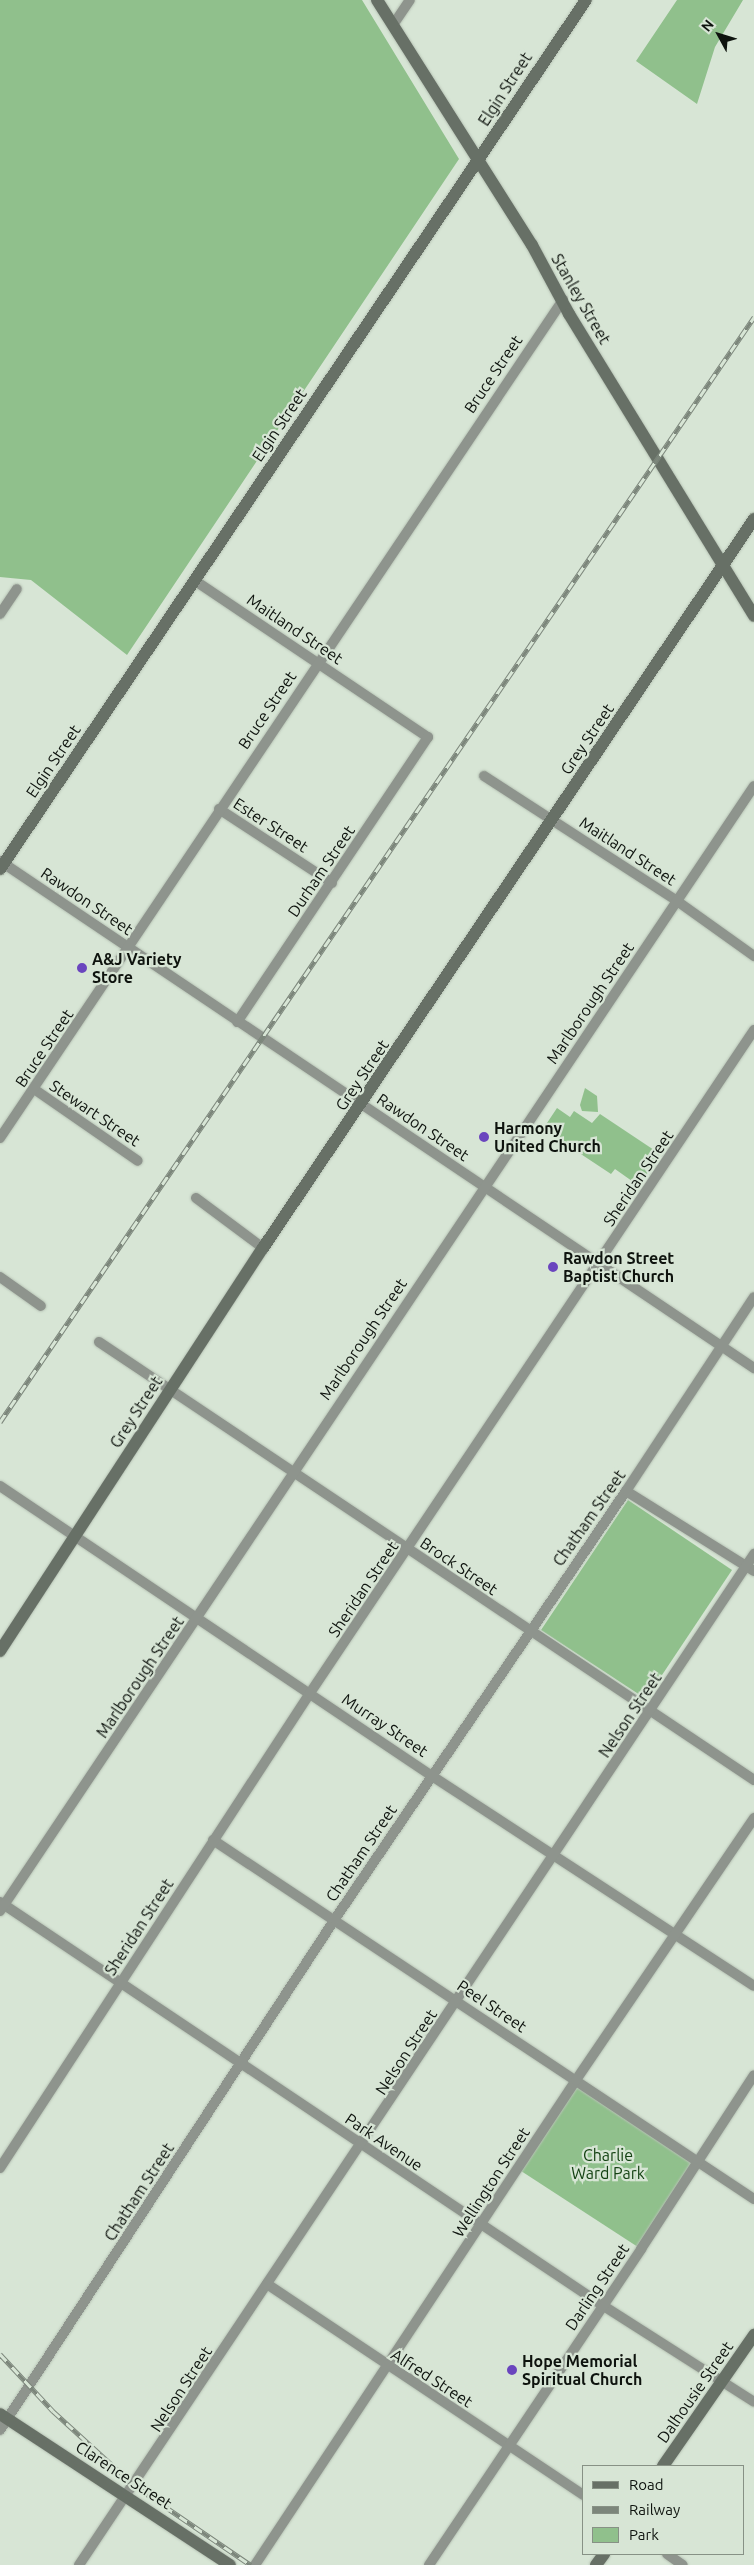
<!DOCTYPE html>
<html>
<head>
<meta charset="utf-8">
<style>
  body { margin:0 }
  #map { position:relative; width:754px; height:2565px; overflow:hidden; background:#d7e5d5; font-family:Ubuntu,sans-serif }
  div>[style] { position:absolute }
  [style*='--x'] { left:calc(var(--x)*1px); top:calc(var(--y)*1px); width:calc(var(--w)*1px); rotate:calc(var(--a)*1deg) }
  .green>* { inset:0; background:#90c08c }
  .roads { filter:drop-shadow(0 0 1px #b7c3b5) drop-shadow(0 0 1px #b7c3b5) }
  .street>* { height:10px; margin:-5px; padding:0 5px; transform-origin:5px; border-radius:5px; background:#8e948d }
  .secondary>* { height:12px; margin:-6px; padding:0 6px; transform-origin:6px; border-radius:6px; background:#677066 }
  .rail>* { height:5px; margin-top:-2.5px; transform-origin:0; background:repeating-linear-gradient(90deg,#d7e5d5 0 9px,#7c867b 0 18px); box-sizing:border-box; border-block:1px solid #7c867b }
  .dots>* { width:14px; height:14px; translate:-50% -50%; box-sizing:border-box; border:2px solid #d7e5d5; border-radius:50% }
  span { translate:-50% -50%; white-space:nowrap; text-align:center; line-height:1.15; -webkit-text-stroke:4.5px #d7e5d5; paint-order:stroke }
  .street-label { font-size:16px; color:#0e130e }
  .poi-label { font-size:16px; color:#0e130e; font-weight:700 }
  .left { translate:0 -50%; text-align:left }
  .park-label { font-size:16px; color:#144213 }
  .legend { position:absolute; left:582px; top:2465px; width:162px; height:90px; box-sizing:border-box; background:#d7e5d5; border:1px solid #879185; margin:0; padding:6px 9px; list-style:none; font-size:15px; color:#0e130e }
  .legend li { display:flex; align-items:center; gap:10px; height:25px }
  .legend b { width:25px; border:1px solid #879185 }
  .north { position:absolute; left:694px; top:10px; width:50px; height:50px; -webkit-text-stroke:4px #d7e5d5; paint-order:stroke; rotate:309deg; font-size:14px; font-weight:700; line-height:20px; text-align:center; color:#0e130e }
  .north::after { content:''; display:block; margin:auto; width:18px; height:22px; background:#0e130e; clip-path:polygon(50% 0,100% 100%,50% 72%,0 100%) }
</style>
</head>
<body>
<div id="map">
  <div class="green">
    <i style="clip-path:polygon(0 0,362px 0,459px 159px,127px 655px,31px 580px,0 577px)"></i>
    <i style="clip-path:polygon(677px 0,743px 0,715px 47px,697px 104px,636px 61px)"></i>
    <i style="clip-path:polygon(585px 1088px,597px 1096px,598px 1112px,582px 1111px,580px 1105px)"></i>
    <i style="clip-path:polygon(557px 1108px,570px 1117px,574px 1111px,592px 1123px,600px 1114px,660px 1154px,639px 1186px,615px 1169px,611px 1174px,543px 1129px)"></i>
    <i style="clip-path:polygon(628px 1500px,732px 1570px,646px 1699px,541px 1630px)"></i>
    <i style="clip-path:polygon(576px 2080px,698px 2161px,641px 2249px,518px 2169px)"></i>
  </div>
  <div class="roads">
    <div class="street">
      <i style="--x:393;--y:25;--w:30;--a:-56"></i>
      <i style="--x:194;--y:580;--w:282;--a:33.9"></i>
      <i style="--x:428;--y:737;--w:343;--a:123.8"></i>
      <i style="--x:0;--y:614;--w:30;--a:-56"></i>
      <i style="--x:484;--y:776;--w:230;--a:32.9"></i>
      <i style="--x:677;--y:901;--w:95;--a:35.5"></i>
      <i style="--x:219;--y:809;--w:135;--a:33.2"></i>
      <i style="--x:0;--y:861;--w:909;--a:33.92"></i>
      <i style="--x:34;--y:1089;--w:126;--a:34.7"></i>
      <i style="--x:0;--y:1138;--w:1010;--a:-56.11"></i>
      <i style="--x:196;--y:1198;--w:84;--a:36.7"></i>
      <i style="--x:0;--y:1277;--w:50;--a:35.3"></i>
      <i style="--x:99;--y:1342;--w:788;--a:33.77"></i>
      <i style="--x:0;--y:1486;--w:520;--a:33.87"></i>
      <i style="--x:432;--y:1776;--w:384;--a:33.1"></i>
      <i style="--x:626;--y:1491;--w:151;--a:32"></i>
      <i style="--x:213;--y:1840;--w:649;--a:33.57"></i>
      <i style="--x:0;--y:1902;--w:724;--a:33.8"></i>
      <i style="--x:602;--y:2305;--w:180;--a:32.5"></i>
      <i style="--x:0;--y:1911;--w:1354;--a:-56.17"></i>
      <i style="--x:0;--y:2168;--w:567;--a:-56.87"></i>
      <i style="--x:310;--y:1693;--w:798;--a:-56.19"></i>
      <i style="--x:267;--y:2284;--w:380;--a:33.7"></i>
      <i style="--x:0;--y:2430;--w:611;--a:-56.75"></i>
      <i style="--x:335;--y:1919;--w:518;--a:-55.79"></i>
      <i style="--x:626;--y:1491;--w:232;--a:-56.6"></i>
      <i style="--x:667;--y:2554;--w:19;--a:35"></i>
      <i style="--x:79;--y:2565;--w:1216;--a:-56.27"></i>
      <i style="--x:255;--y:2565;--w:582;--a:-56.5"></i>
      <i style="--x:576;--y:2080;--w:317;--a:-55.8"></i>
      <i style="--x:429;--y:2565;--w:381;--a:-56.1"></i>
      <i style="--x:641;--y:2249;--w:207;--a:-57"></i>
    </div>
    <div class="secondary">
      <i style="--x:377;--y:0;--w:290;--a:57.7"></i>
      <i style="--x:532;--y:245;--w:78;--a:61.8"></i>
      <i style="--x:569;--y:314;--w:354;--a:58.5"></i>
      <i style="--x:0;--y:869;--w:1048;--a:-56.01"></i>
      <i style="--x:0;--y:1651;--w:481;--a:-56.9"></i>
      <i style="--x:263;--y:1248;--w:879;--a:-56.04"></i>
      <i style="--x:0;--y:2414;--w:275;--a:33.3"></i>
      <i style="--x:663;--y:2466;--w:160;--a:-55.2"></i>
      <i style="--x:596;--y:2565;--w:14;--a:-54"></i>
    </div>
  </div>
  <div class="rail">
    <i style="--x:0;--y:1422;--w:1338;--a:-55.69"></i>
    <i style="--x:0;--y:2354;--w:78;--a:47.1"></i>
    <i style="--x:53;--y:2411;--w:111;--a:42.4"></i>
    <i style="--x:135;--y:2486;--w:140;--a:34.3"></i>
  </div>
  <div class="dots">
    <i style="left:82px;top:968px;background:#6a45be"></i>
    <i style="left:484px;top:1137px;background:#6a45be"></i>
    <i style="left:553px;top:1267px;background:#6a45be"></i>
    <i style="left:512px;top:2370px;background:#6a45be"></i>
  </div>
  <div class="street-label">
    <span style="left:505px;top:89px;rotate:-57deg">Elgin Street</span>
    <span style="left:581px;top:299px;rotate:60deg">Stanley Street</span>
    <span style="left:493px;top:374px;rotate:-56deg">Bruce Street</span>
    <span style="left:279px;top:425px;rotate:-56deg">Elgin Street</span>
    <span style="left:295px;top:629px;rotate:34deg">Maitland Street</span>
    <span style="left:267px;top:710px;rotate:-56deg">Bruce Street</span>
    <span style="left:587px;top:739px;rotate:-56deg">Grey Street</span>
    <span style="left:53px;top:761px;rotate:-56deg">Elgin Street</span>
    <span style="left:271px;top:825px;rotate:33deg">Ester Street</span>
    <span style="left:628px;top:851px;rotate:33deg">Maitland Street</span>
    <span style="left:321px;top:871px;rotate:-56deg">Durham Street</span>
    <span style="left:87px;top:901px;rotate:34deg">Rawdon Street</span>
    <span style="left:590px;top:1003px;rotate:-56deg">Marlborough Street</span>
    <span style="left:44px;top:1048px;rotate:-56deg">Bruce Street</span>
    <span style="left:362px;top:1075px;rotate:-56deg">Grey Street</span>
    <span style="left:95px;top:1113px;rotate:34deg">Stewart Street</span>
    <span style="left:423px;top:1127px;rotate:34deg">Rawdon Street</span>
    <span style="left:638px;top:1178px;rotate:-56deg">Sheridan Street</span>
    <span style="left:363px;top:1339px;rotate:-56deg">Marlborough Street</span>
    <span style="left:136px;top:1412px;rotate:-57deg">Grey Street</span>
    <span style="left:589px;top:1518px;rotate:-55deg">Chatham Street</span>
    <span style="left:459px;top:1566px;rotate:34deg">Brock Street</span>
    <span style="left:363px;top:1589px;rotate:-56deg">Sheridan Street</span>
    <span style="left:140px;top:1677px;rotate:-56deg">Marlborough Street</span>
    <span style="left:630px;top:1715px;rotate:-56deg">Nelson Street</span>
    <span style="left:385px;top:1725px;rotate:34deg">Murray Street</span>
    <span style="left:361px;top:1853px;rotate:-56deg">Chatham Street</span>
    <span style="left:139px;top:1927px;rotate:-57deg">Sheridan Street</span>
    <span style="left:492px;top:2006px;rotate:34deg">Peel Street</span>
    <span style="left:406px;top:2052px;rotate:-57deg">Nelson Street</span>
    <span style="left:384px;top:2142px;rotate:34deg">Park Avenue</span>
    <span style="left:491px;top:2182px;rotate:-57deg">Wellington Street</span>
    <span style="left:139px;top:2192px;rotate:-57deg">Chatham Street</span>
    <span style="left:597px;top:2287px;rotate:-56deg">Darling Street</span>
    <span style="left:432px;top:2378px;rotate:33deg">Alfred Street</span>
    <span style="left:181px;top:2389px;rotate:-57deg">Nelson Street</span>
    <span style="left:695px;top:2392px;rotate:-55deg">Dalhousie Street</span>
    <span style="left:124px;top:2475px;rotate:33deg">Clarence Street</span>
  </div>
  <div class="poi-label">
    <span class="left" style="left:92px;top:968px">A&amp;J Variety<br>Store</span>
    <span class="left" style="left:494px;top:1137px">Harmony<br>United Church</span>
    <span class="left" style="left:563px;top:1267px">Rawdon Street<br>Baptist Church</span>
    <span class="left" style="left:522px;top:2370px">Hope Memorial<br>Spiritual Church</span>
  </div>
  <div class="park-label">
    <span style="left:608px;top:2164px">Charlie<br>Ward Park</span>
  </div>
  <ul class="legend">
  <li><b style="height:6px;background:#677066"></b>Road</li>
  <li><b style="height:6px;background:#7c867b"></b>Railway</li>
  <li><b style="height:14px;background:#90c08c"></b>Park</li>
  </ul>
  <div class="north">N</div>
</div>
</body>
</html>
